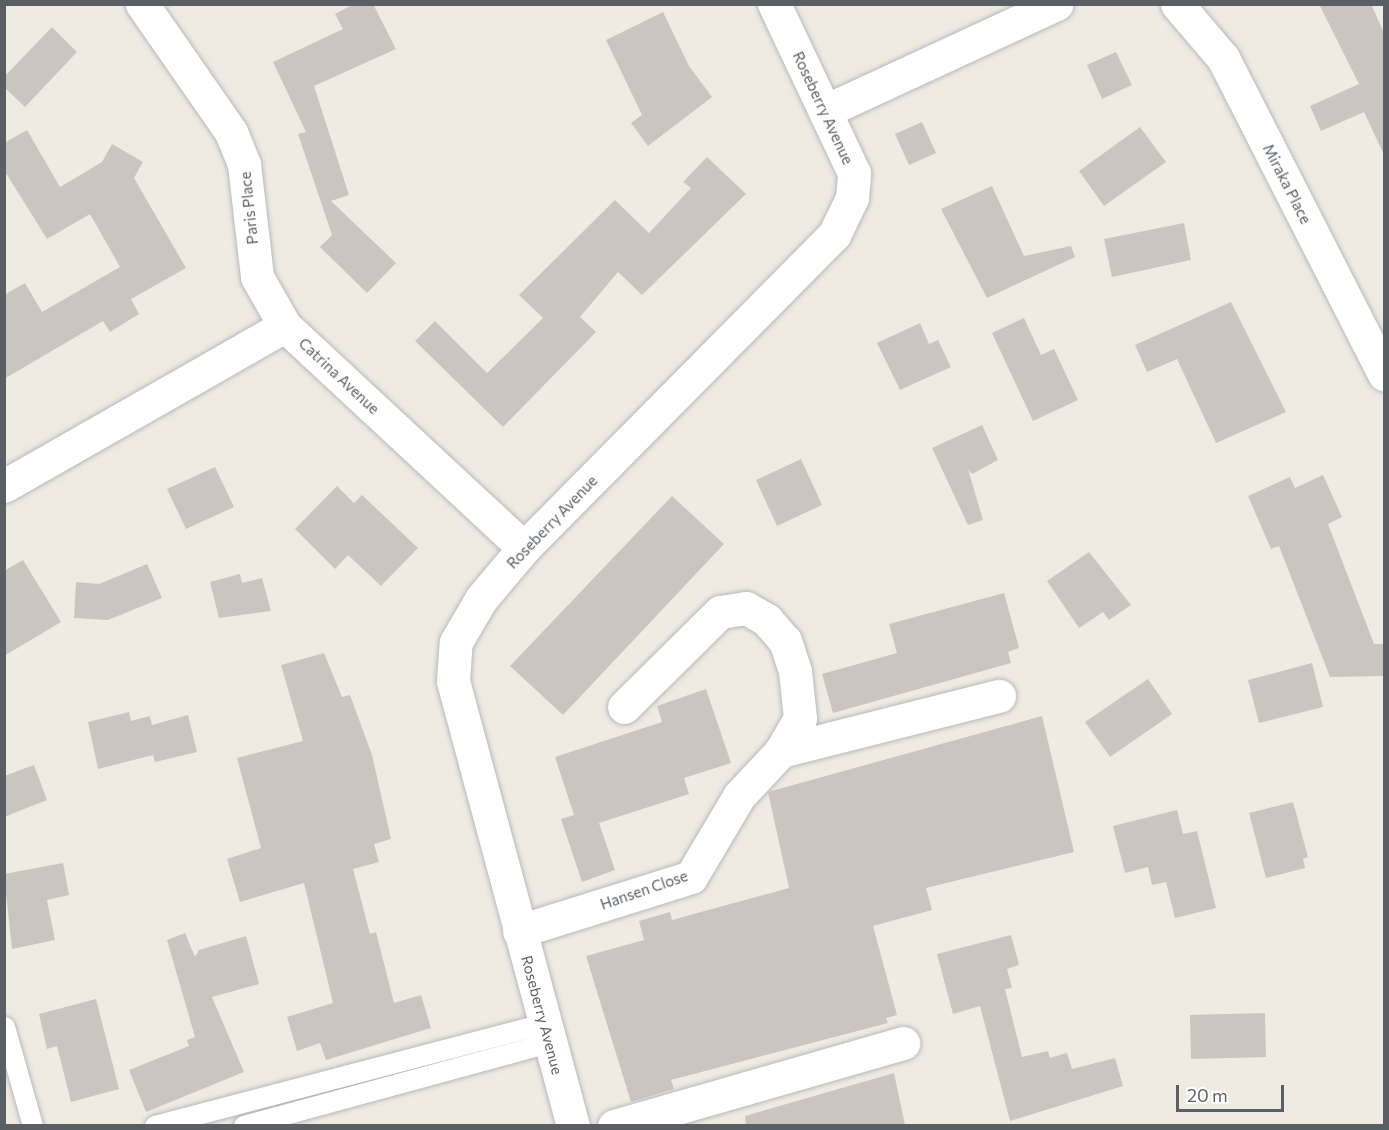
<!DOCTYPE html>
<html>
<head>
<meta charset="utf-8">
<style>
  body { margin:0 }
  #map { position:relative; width:1389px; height:1130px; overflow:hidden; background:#efebe2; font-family:Commissioner,sans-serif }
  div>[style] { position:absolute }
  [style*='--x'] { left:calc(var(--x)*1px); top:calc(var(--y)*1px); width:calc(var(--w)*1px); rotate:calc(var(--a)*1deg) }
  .building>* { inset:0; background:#cac6bf }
  .roads { filter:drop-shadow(0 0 2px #b5b9be) drop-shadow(0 0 2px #b5b9be) }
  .lane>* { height:20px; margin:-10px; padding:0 10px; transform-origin:10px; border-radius:10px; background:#fff }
  .street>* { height:33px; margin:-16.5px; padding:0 16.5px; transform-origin:16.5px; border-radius:16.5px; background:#fff }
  span { translate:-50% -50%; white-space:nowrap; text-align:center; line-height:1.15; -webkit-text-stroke:5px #fff; paint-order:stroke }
  .street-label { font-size:15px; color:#5a5f64 }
  .frame { position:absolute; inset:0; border:6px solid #5a5f64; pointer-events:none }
  .scale { position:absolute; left:1176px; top:1085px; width:108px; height:27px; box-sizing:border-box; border:3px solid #5a5f64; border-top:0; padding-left:8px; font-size:18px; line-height:21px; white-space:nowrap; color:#5a5f64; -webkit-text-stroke:4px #fff; paint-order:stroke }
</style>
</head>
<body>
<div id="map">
  <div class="building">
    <i style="clip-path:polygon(354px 4px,373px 4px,396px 49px,314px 86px,349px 195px,331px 201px,396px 263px,367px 293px,320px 247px,332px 235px,298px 134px,306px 132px,273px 62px,343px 29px,335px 14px)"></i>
    <i style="clip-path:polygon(1319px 4px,1371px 4px,1384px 33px,1384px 155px,1364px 112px,1321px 131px,1310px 106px,1359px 84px)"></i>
    <i style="clip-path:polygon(663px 12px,689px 66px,712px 97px,648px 146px,631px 123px,642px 115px,606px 40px)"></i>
    <i style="clip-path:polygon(52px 27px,77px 52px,25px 107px,4px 87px,4px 77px)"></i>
    <i style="clip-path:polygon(1116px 52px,1132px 85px,1102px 99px,1087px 65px)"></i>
    <i style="clip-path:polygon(922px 122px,936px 153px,909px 165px,895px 134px)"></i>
    <i style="clip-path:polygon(1140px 127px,1166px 162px,1104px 206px,1079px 171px)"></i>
    <i style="clip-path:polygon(27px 130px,60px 187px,102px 162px,112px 144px,143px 162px,134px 178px,186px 268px,131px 299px,139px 314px,110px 332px,103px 321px,4px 379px,4px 295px,25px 283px,42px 312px,120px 267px,90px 214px,47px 239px,4px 170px,4px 143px)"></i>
    <i style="clip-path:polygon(707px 157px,746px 194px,642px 295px,618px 272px,580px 317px,596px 332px,503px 427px,415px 341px,435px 321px,487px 373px,543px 318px,519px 295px,615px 200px,649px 233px,691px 188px,683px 182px)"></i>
    <i style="clip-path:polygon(992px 186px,1024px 256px,1071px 246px,1075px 257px,987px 298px,941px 209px)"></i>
    <i style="clip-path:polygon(1184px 223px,1191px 260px,1112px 277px,1104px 239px)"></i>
    <i style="clip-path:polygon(1231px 302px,1286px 412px,1216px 443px,1177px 359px,1147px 372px,1135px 345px)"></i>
    <i style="clip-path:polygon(1024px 318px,1041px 355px,1054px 349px,1078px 400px,1033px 421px,992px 333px)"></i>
    <i style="clip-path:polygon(920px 323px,929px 344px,938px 340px,951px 367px,900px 390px,877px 343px)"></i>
    <i style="clip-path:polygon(982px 425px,998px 460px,972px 474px,968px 469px,983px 520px,968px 525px,932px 448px)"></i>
    <i style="clip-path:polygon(801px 459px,822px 505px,777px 526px,756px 480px)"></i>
    <i style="clip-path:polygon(215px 467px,234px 507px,186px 529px,167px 489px)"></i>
    <i style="clip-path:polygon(1323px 475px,1342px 517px,1328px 524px,1374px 644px,1384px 644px,1384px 676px,1330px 677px,1279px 546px,1271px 549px,1248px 496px,1290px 477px,1295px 488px)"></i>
    <i style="clip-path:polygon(337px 486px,354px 503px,362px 495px,418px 548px,381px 586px,348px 555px,335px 569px,295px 529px)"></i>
    <i style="clip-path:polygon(672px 496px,724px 544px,563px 715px,510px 666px)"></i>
    <i style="clip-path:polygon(1089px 552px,1131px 605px,1109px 620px,1103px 612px,1079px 628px,1047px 581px)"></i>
    <i style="clip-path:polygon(23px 560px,61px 622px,4px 656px,4px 571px)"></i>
    <i style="clip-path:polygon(147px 564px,162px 598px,108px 620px,74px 618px,76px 582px,99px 584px)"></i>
    <i style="clip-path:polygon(240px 574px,242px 583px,262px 578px,271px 611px,219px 618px,210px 582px)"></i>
    <i style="clip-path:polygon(1004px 593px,1019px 648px,1008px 652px,1011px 663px,833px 713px,822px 674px,897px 653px,889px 624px)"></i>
    <i style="clip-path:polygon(324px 653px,342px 697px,350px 695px,372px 755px,391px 839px,374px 844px,379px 862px,353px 869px,370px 934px,376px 932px,394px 1003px,421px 995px,431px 1028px,326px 1060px,320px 1043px,297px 1051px,287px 1017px,333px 1003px,304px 883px,240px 902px,227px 859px,261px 848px,237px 758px,303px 741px,281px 665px)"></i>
    <i style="clip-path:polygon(1312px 663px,1323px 707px,1259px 723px,1248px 680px)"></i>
    <i style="clip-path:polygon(1148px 679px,1172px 714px,1110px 757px,1085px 722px)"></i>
    <i style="clip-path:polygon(706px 689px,731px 763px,684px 778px,689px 794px,599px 823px,615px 870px,582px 882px,561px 819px,574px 815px,555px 757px,662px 722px,657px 706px)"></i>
    <i style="clip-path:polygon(129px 712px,131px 721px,150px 716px,152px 725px,188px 715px,197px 752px,155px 762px,153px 755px,98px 769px,88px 722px)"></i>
    <i style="clip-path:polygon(1042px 716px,1074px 852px,926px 888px,932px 910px,873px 926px,897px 1015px,886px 1018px,888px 1023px,671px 1080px,674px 1089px,631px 1102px,586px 956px,644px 940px,639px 921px,670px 912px,672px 920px,789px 888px,768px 792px)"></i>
    <i style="clip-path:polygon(34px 765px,47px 800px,4px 817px,4px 776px)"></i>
    <i style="clip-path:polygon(1293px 802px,1308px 857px,1303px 859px,1305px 868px,1266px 878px,1249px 813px)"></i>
    <i style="clip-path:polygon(1177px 810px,1183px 834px,1197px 831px,1216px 908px,1175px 918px,1166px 882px,1152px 885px,1148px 867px,1125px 873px,1113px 826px)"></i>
    <i style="clip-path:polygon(63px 863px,69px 895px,47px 900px,55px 940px,12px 949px,4px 874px)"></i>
    <i style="clip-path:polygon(185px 933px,195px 957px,199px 950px,246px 936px,259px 984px,212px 997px,244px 1072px,146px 1112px,129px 1070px,189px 1046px,187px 1040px,195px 1037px,167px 940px)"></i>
    <i style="clip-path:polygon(1011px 935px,1019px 965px,1007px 969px,1012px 988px,1005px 989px,1022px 1057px,1048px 1051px,1050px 1058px,1067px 1053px,1072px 1069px,1115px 1058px,1123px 1086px,1010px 1121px,980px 1006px,953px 1014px,937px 954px)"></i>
    <i style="clip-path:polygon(96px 999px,119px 1089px,71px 1102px,57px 1046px,47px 1049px,39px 1014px)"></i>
    <i style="clip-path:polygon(1265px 1013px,1266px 1057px,1191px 1059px,1190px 1015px)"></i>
    <i style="clip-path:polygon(894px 1073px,905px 1125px,746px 1125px,745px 1116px)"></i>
  </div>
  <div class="roads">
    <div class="lane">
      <i style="--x:5;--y:1027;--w:103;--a:74.2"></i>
      <i style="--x:155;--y:1126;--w:402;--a:-14.7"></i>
      <i style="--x:244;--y:1126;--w:317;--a:-15.2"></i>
    </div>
    <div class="street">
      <i style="--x:142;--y:4;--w:156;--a:55.2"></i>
      <i style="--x:231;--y:132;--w:35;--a:68"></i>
      <i style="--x:244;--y:164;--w:114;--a:83.4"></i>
      <i style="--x:257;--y:277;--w:56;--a:60.3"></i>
      <i style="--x:285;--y:326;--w:326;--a:42.9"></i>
      <i style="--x:1177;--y:4;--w:71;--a:49.6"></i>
      <i style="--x:1223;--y:58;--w:355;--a:63"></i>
      <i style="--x:825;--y:111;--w:255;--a:-24.8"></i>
      <i style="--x:4;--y:486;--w:323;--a:-29.7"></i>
      <i style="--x:781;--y:751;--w:225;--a:-14.2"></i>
      <i style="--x:519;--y:931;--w:180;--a:-17.4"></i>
      <i style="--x:691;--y:877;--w:94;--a:-59.3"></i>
      <i style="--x:739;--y:796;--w:62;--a:-47"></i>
      <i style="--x:781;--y:751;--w:38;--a:-60"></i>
      <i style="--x:800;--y:718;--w:47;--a:-96.1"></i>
      <i style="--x:795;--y:671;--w:32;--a:-108"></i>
      <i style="--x:785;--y:641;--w:28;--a:-131"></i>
      <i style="--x:767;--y:620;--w:24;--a:-150"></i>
      <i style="--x:746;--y:608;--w:26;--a:171"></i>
      <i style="--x:720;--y:612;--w:135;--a:135.3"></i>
      <i style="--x:573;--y:1126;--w:461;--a:-105.1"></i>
      <i style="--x:453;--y:681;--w:39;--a:-86"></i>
      <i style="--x:456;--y:642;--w:50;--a:-59.8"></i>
      <i style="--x:481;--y:599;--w:67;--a:-49.9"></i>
      <i style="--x:524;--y:548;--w:441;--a:-45.3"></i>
      <i style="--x:834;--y:235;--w:41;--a:-64.1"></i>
      <i style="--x:852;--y:198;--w:25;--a:-85"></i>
      <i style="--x:854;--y:173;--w:187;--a:-115.3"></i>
      <i style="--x:614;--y:1126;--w:301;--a:-16"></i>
    </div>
  </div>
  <div class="street-label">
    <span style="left:823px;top:108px;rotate:65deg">Roseberry Avenue</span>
    <span style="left:1287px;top:184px;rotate:63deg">Miraka Place</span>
    <span style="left:249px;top:208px;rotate:-96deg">Paris Place</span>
    <span style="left:339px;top:376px;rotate:43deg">Catrina Avenue</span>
    <span style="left:552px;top:522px;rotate:-46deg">Roseberry Avenue</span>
    <span style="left:644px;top:890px;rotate:-19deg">Hansen Close</span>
    <span style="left:542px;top:1015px;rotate:75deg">Roseberry Avenue</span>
  </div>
  <div class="frame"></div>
  <div class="scale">20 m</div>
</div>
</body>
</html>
